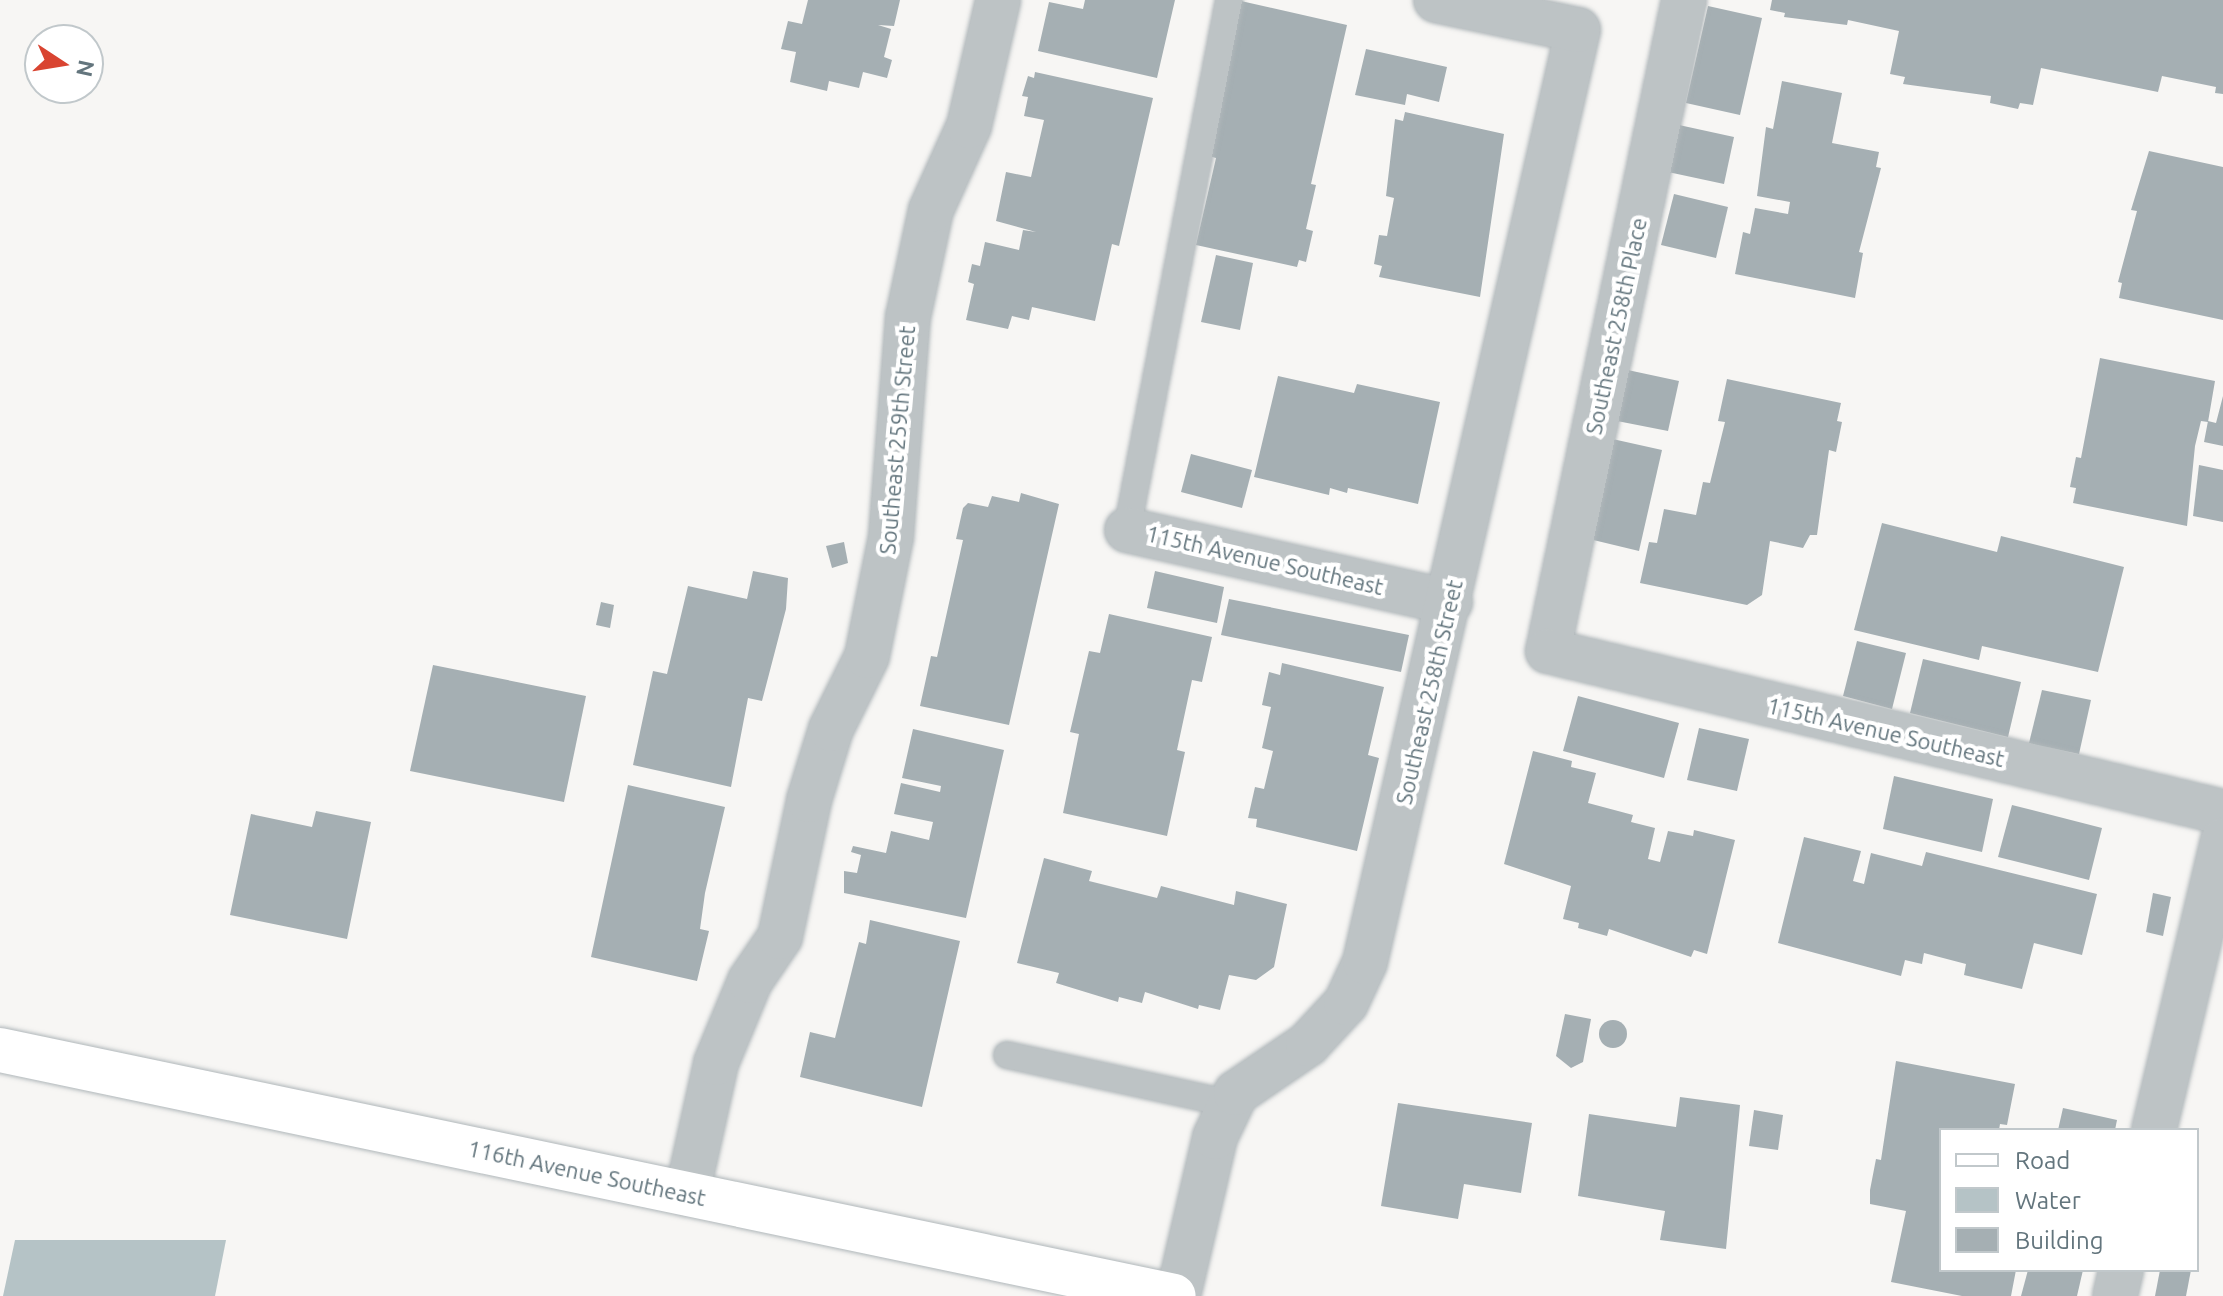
<!DOCTYPE html>
<html>
<head>
<meta charset="utf-8">
<style>
  body { margin:0 }
  #map { position:relative; width:2223px; height:1296px; overflow:hidden; background:#f7f6f4; font-family:Ubuntu,sans-serif }
  div>[style] { position:absolute }
  [style*='--x'] { left:calc(var(--x)*1px); top:calc(var(--y)*1px); width:calc(var(--w)*1px); rotate:calc(var(--a)*1deg) }
  .water>* { inset:0; background:#b5c3c6 }
  .building>* { inset:0; background:#a5afb3 }
  .round { border-radius:50% }
  .roads { filter:drop-shadow(0 0 2px #b0b7ba) drop-shadow(0 0 2px #b0b7ba) }
  .lane>* { height:26px; margin:-13px; padding:0 13px; transform-origin:13px; border-radius:13px; background:#bdc3c5 }
  .street>* { height:44px; margin:-22px; padding:0 22px; transform-origin:22px; border-radius:22px; background:#bdc3c5 }
  .secondary>* { height:44px; margin:-22px; padding:0 22px; transform-origin:22px; border-radius:22px; background:#fff }
  span { translate:-50% -50%; white-space:nowrap; text-align:center; line-height:1.15; -webkit-text-stroke:8px #fff; paint-order:stroke }
  .street-label { font-size:22px; color:#63757d }
  .legend { position:absolute; left:1939px; top:1128px; width:260px; height:144px; box-sizing:border-box; background:#fff; border:2px solid #c1c8cb; margin:0; padding:10px 14px; list-style:none; font-size:24px; color:#63757d }
  .legend li { display:flex; align-items:center; gap:16px; height:40px }
  .legend b { width:40px; border:2px solid #c1c8cb }
  .north { position:absolute; left:24px; top:24px; width:80px; height:80px; box-sizing:border-box; background:#fff; border:2px solid #c1c8cb; border-radius:50%; rotate:102deg; font-size:22px; font-weight:700; line-height:32px; text-align:center; color:#63757d }
  .north::after { content:''; display:block; margin:auto; width:28px; height:36px; background:#d94431; clip-path:polygon(50% 0,100% 100%,50% 72%,0 100%) }
</style>
</head>
<body>
<div id="map">
  <div class="water">
    <i style="clip-path:polygon(15px 1240px,226px 1240px,215px 1296px,3px 1296px)"></i>
  </div>
  <div class="building">
    <i style="clip-path:polygon(808px 0,900px 0,894px 26px,878px 25px,891px 29px,884px 57px,892px 60px,887px 78px,863px 72px,859px 88px,829px 81px,827px 91px,790px 82px,796px 52px,781px 49px,788px 21px,802px 24px)"></i>
    <i style="clip-path:polygon(1085px 0,1175px 0,1157px 78px,1038px 51px,1049px 2px,1083px 9px)"></i>
    <i style="clip-path:polygon(1772px 0,2223px 0,2223px 94px,2215px 93px,2216px 87px,2162px 76px,2158px 92px,2041px 68px,2033px 105px,2020px 103px,2018px 109px,1990px 103px,1991px 96px,1903px 84px,1905px 77px,1890px 74px,1899px 31px,1848px 20px,1847px 25px,1784px 17px,1785px 13px,1770px 10px)"></i>
    <i style="clip-path:polygon(1241px 1px,1347px 25px,1311px 184px,1316px 185px,1306px 229px,1313px 231px,1306px 262px,1299px 260px,1297px 267px,1196px 245px,1216px 158px,1206px 155px)"></i>
    <i style="clip-path:polygon(1708px 6px,1762px 18px,1740px 115px,1686px 103px)"></i>
    <i style="clip-path:polygon(1366px 49px,1447px 67px,1439px 102px,1407px 94px,1405px 105px,1355px 95px)"></i>
    <i style="clip-path:polygon(1035px 72px,1153px 98px,1119px 246px,1112px 244px,1095px 321px,1032px 307px,1029px 320px,1012px 316px,1008px 329px,966px 320px,974px 284px,968px 282px,972px 264px,980px 266px,985px 242px,1019px 250px,1023px 230px,1036px 232px,996px 221px,1006px 172px,1031px 177px,1044px 120px,1024px 116px,1028px 97px,1022px 96px,1028px 76px,1034px 78px)"></i>
    <i style="clip-path:polygon(1782px 81px,1842px 93px,1832px 143px,1879px 152px,1876px 167px,1881px 168px,1859px 252px,1863px 253px,1855px 298px,1735px 274px,1743px 232px,1750px 234px,1755px 208px,1788px 214px,1790px 202px,1757px 196px,1766px 127px,1773px 129px)"></i>
    <i style="clip-path:polygon(1405px 112px,1504px 134px,1480px 297px,1379px 277px,1382px 266px,1374px 264px,1379px 235px,1387px 236px,1394px 198px,1386px 196px,1395px 119px,1403px 121px)"></i>
    <i style="clip-path:polygon(1679px 125px,1734px 137px,1724px 184px,1668px 172px)"></i>
    <i style="clip-path:polygon(2149px 151px,2223px 167px,2223px 320px,2119px 298px,2122px 283px,2118px 282px,2137px 211px,2131px 210px)"></i>
    <i style="clip-path:polygon(1674px 194px,1728px 207px,1716px 258px,1661px 245px)"></i>
    <i style="clip-path:polygon(1216px 255px,1253px 263px,1240px 330px,1201px 322px)"></i>
    <i style="clip-path:polygon(2100px 358px,2215px 381px,2208px 422px,2201px 421px,2195px 446px,2187px 526px,2073px 503px,2076px 488px,2070px 487px,2076px 457px,2081px 458px)"></i>
    <i style="clip-path:polygon(1623px 369px,1679px 381px,1668px 431px,1612px 420px)"></i>
    <i style="clip-path:polygon(1278px 376px,1354px 393px,1357px 384px,1440px 402px,1418px 504px,1348px 488px,1347px 493px,1330px 488px,1329px 495px,1254px 477px)"></i>
    <i style="clip-path:polygon(1727px 379px,1841px 403px,1837px 421px,1842px 422px,1836px 452px,1829px 450px,1817px 535px,1810px 535px,1803px 548px,1770px 541px,1762px 595px,1747px 605px,1640px 583px,1649px 542px,1657px 543px,1664px 509px,1696px 515px,1703px 482px,1710px 483px,1725px 422px,1718px 421px)"></i>
    <i style="clip-path:polygon(2223px 396px,2223px 446px,2204px 442px,2208px 421px,2216px 423px)"></i>
    <i style="clip-path:polygon(1608px 438px,1662px 450px,1639px 551px,1585px 538px)"></i>
    <i style="clip-path:polygon(1191px 454px,1252px 470px,1242px 508px,1181px 492px)"></i>
    <i style="clip-path:polygon(2199px 465px,2223px 470px,2223px 522px,2193px 516px)"></i>
    <i style="clip-path:polygon(1021px 493px,1059px 504px,1009px 725px,920px 706px,931px 656px,937px 657px,963px 540px,956px 539px,963px 508px,968px 503px,988px 507px,992px 496px,1019px 502px)"></i>
    <i style="clip-path:polygon(1882px 523px,1997px 552px,2001px 536px,2124px 567px,2098px 672px,1982px 646px,1979px 660px,1854px 630px)"></i>
    <i style="clip-path:polygon(844px 542px,848px 563px,832px 568px,826px 546px)"></i>
    <i style="clip-path:polygon(753px 571px,788px 578px,786px 609px,762px 701px,748px 698px,731px 787px,633px 765px,653px 671px,667px 674px,688px 586px,747px 599px)"></i>
    <i style="clip-path:polygon(1155px 571px,1224px 587px,1217px 623px,1147px 608px)"></i>
    <i style="clip-path:polygon(1229px 599px,1409px 635px,1401px 672px,1221px 635px)"></i>
    <i style="clip-path:polygon(601px 602px,614px 605px,610px 628px,596px 625px)"></i>
    <i style="clip-path:polygon(1109px 614px,1212px 637px,1202px 682px,1192px 680px,1177px 750px,1185px 752px,1167px 836px,1063px 813px,1079px 734px,1070px 732px,1089px 651px,1100px 653px)"></i>
    <i style="clip-path:polygon(1857px 641px,1906px 653px,1892px 709px,1843px 696px)"></i>
    <i style="clip-path:polygon(1923px 659px,2021px 682px,2008px 737px,1910px 713px)"></i>
    <i style="clip-path:polygon(1282px 663px,1384px 687px,1368px 755px,1379px 758px,1357px 851px,1256px 827px,1257px 819px,1248px 818px,1255px 787px,1264px 789px,1273px 751px,1262px 748px,1271px 707px,1262px 705px,1269px 672px,1280px 675px)"></i>
    <i style="clip-path:polygon(433px 665px,586px 696px,564px 802px,410px 771px)"></i>
    <i style="clip-path:polygon(2042px 690px,2091px 700px,2079px 754px,2029px 743px)"></i>
    <i style="clip-path:polygon(1578px 696px,1679px 723px,1664px 778px,1563px 751px)"></i>
    <i style="clip-path:polygon(1699px 728px,1749px 739px,1737px 791px,1687px 780px)"></i>
    <i style="clip-path:polygon(913px 729px,1004px 750px,966px 918px,844px 893px,844px 871px,857px 873px,861px 855px,851px 852px,853px 846px,886px 853px,891px 831px,929px 840px,933px 822px,894px 814px,901px 783px,940px 792px,941px 786px,902px 778px)"></i>
    <i style="clip-path:polygon(1533px 751px,1572px 761px,1571px 767px,1596px 773px,1588px 803px,1633px 815px,1631px 822px,1655px 828px,1648px 859px,1660px 862px,1668px 831px,1693px 836px,1694px 830px,1735px 840px,1707px 954px,1694px 950px,1691px 957px,1609px 929px,1607px 936px,1578px 928px,1579px 923px,1563px 919px,1571px 886px,1504px 864px)"></i>
    <i style="clip-path:polygon(1894px 776px,1993px 799px,1982px 852px,1883px 829px)"></i>
    <i style="clip-path:polygon(628px 785px,725px 807px,705px 893px,700px 929px,709px 931px,697px 981px,591px 957px)"></i>
    <i style="clip-path:polygon(2012px 805px,2102px 828px,2089px 880px,1998px 857px)"></i>
    <i style="clip-path:polygon(316px 811px,371px 822px,347px 939px,230px 915px,251px 814px,312px 827px)"></i>
    <i style="clip-path:polygon(1804px 837px,1861px 851px,1853px 881px,1864px 884px,1871px 853px,1922px 866px,1926px 852px,2097px 894px,2082px 955px,2034px 943px,2022px 989px,1964px 975px,1966px 964px,1924px 953px,1922px 964px,1905px 960px,1901px 976px,1778px 943px)"></i>
    <i style="clip-path:polygon(1044px 858px,1092px 871px,1089px 881px,1157px 898px,1161px 886px,1234px 905px,1236px 891px,1287px 904px,1274px 967px,1256px 980px,1229px 975px,1220px 1010px,1199px 1005px,1198px 1009px,1145px 992px,1142px 1003px,1119px 997px,1118px 1002px,1056px 983px,1059px 973px,1017px 963px)"></i>
    <i style="clip-path:polygon(2153px 893px,2171px 897px,2163px 936px,2146px 932px)"></i>
    <i style="clip-path:polygon(870px 920px,960px 941px,922px 1107px,800px 1077px,810px 1032px,835px 1038px,859px 942px,866px 944px)"></i>
    <i style="clip-path:polygon(1565px 1014px,1591px 1019px,1583px 1062px,1571px 1068px,1556px 1056px)"></i>
    <i class="round" style="left:1599px;top:1020px;width:28px;height:28px"></i>
    <i style="clip-path:polygon(1896px 1061px,2015px 1084px,2007px 1125px,2000px 1124px,1999px 1130px,1941px 1130px,1941px 1270px,2016px 1270px,2011px 1296px,1962px 1296px,1891px 1282px,1906px 1211px,1870px 1204px,1870px 1190px,1876px 1159px,1881px 1160px)"></i>
    <i style="clip-path:polygon(1680px 1097px,1740px 1105px,1726px 1249px,1660px 1240px,1665px 1211px,1578px 1196px,1589px 1114px,1676px 1127px)"></i>
    <i style="clip-path:polygon(1398px 1103px,1532px 1123px,1521px 1193px,1464px 1184px,1458px 1219px,1381px 1206px)"></i>
    <i style="clip-path:polygon(2063px 1108px,2117px 1120px,2115px 1130px,2058px 1130px)"></i>
    <i style="clip-path:polygon(1754px 1110px,1783px 1115px,1778px 1150px,1749px 1146px)"></i>
    <i style="clip-path:polygon(2028px 1270px,2083px 1270px,2077px 1296px,2021px 1296px)"></i>
    <i style="clip-path:polygon(2160px 1270px,2191px 1270px,2186px 1296px,2155px 1296px)"></i>
  </div>
  <div class="roads">
    <div class="lane">
      <i style="--x:1127;--y:530;--w:540;--a:-79.11"></i>
      <i style="--x:1007;--y:1055;--w:229;--a:12.3"></i>
    </div>
    <div class="street">
      <i style="--x:1684;--y:0;--w:665;--a:101.8"></i>
      <i style="--x:1548;--y:651;--w:694;--a:13.42"></i>
      <i style="--x:1127;--y:530;--w:331;--a:12.6"></i>
      <i style="--x:2154;--y:1130;--w:298;--a:-76.6"></i>
      <i style="--x:687;--y:1194;--w:134;--a:-77.5"></i>
      <i style="--x:716;--y:1063;--w:89;--a:-67.5"></i>
      <i style="--x:750;--y:981;--w:53;--a:-55.7"></i>
      <i style="--x:780;--y:937;--w:140;--a:-78"></i>
      <i style="--x:809;--y:800;--w:74;--a:-72.8"></i>
      <i style="--x:831;--y:729;--w:81;--a:-63.7"></i>
      <i style="--x:867;--y:656;--w:121;--a:-78.6"></i>
      <i style="--x:891;--y:537;--w:221;--a:-85.6"></i>
      <i style="--x:908;--y:317;--w:109;--a:-77.9"></i>
      <i style="--x:931;--y:210;--w:92;--a:-65.7"></i>
      <i style="--x:969;--y:126;--w:129;--a:-77"></i>
      <i style="--x:1178;--y:1296;--w:163;--a:-76.9"></i>
      <i style="--x:1215;--y:1137;--w:49;--a:-64.5"></i>
      <i style="--x:1236;--y:1093;--w:87;--a:-34.2"></i>
      <i style="--x:1308;--y:1044;--w:56;--a:-47.2"></i>
      <i style="--x:1346;--y:1003;--w:45;--a:-65.1"></i>
      <i style="--x:1365;--y:962;--w:956;--a:-77.13"></i>
      <i style="--x:1578;--y:30;--w:145;--a:-168.1"></i>
      <i style="--x:2115;--y:1296;--w:27;--a:-77"></i>
    </div>
    <div class="secondary">
      <i style="--x:0;--y:1050;--w:1199;--a:11.83"></i>
    </div>
  </div>
  <div class="street-label">
    <span style="left:1616px;top:326px;rotate:-78deg">Southeast 258th Place</span>
    <span style="left:897px;top:440px;rotate:-85deg">Southeast 259th Street</span>
    <span style="left:1265px;top:560px;rotate:13deg">115th Avenue Southeast</span>
    <span style="left:1429px;top:692px;rotate:-77deg">Southeast 258th Street</span>
    <span style="left:1886px;top:732px;rotate:13deg">115th Avenue Southeast</span>
    <span style="left:587px;top:1173px;rotate:12deg">116th Avenue Southeast</span>
  </div>
  <ul class="legend">
  <li><b style="height:10px;background:#fff"></b>Road</li>
  <li><b style="height:22px;background:#b5c3c6"></b>Water</li>
  <li><b style="height:22px;background:#a5afb3"></b>Building</li>
  </ul>
  <div class="north">N</div>
</div>
</body>
</html>
